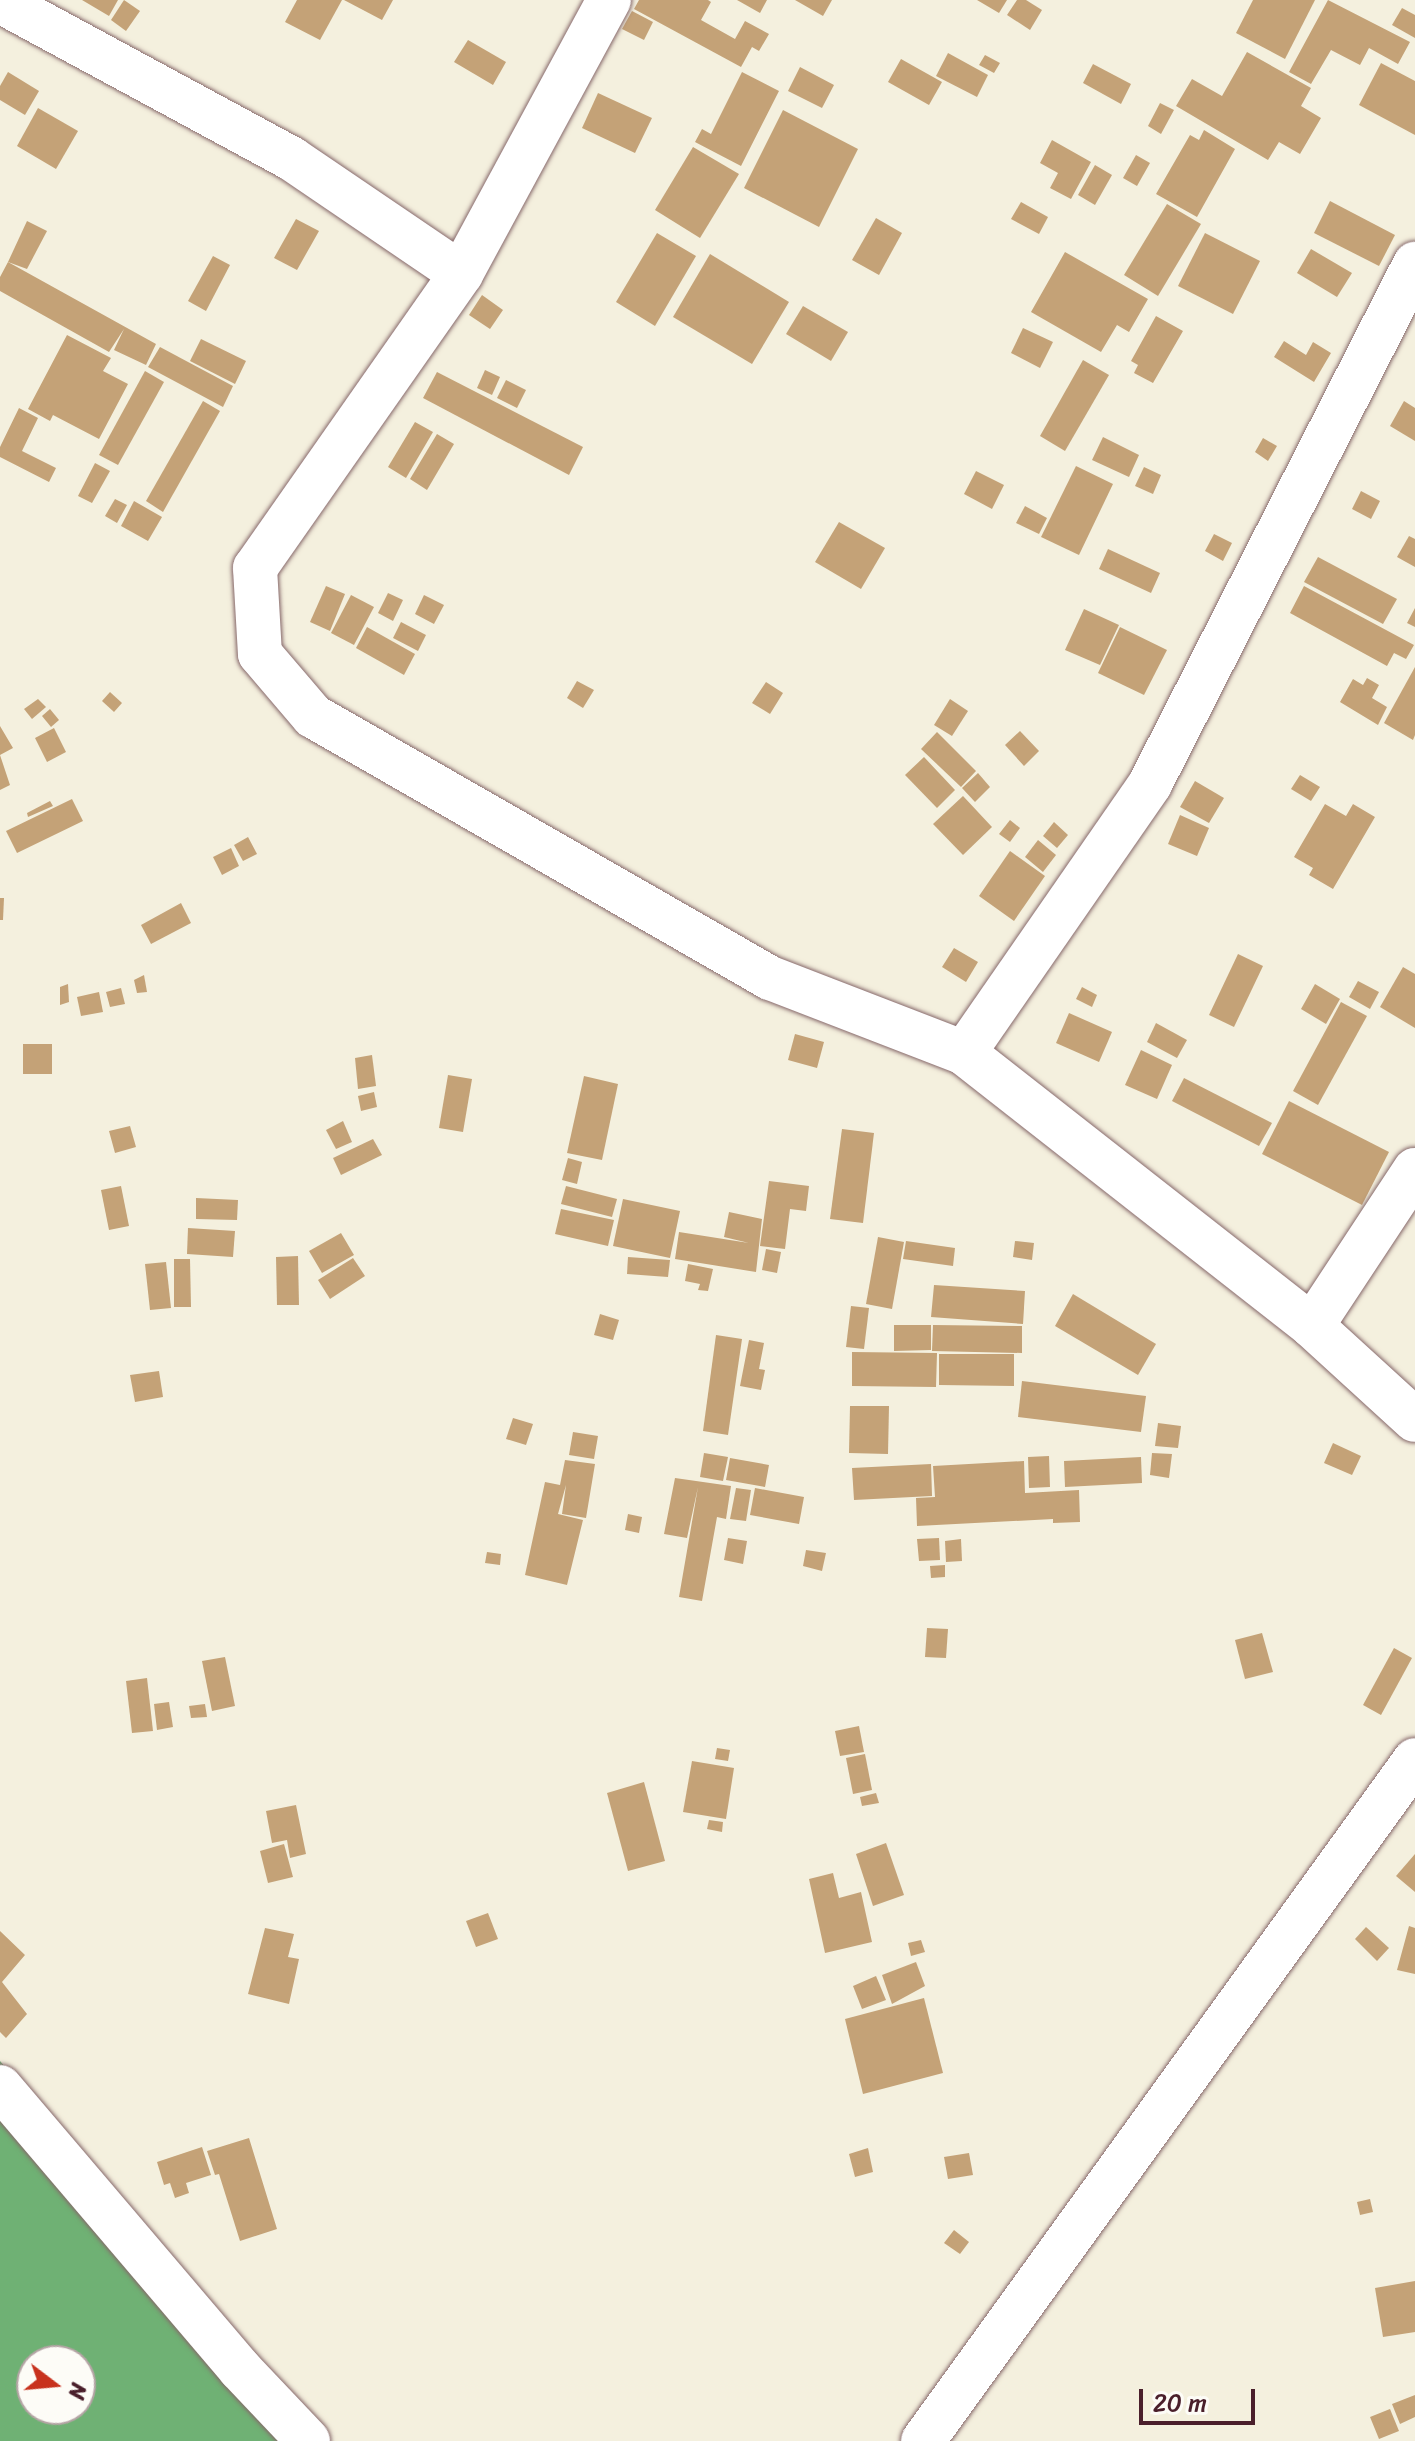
<!DOCTYPE html>
<html>
<head>
<meta charset="utf-8">
<style>
  body { margin:0 }
  #map { position:relative; width:1415px; height:2441px; overflow:hidden; background:#f4f0de; font-family:Sriracha,sans-serif }
  div>[style] { position:absolute }
  [style*='--x'] { left:calc(var(--x)*1px); top:calc(var(--y)*1px); width:calc(var(--w)*1px); rotate:calc(var(--a)*1deg) }
  .forest>* { inset:0; background:#6fb174 }
  .building>* { inset:0; background:#c4a277 }
  .roads { filter:drop-shadow(0 0 2px #86686a) drop-shadow(0 0 2px #86686a) }
  .minor>* { height:44px; margin:-22px; padding:0 22px; transform-origin:22px; border-radius:22px; background:#fff }
  .tertiary>* { height:44px; margin:-22px; padding:0 22px; transform-origin:22px; border-radius:22px; background:#fff }
  span { translate:-50% -50%; white-space:nowrap; text-align:center; line-height:1.15; -webkit-text-stroke:6px #fdfcf7; paint-order:stroke }
  .north { position:absolute; left:16px; top:2345px; width:80px; height:80px; box-sizing:border-box; background:#fdfcf7; border:2px solid #b5a4a5; border-radius:50%; rotate:106deg; font-size:22px; font-weight:700; line-height:32px; text-align:center; color:#4a1f2b }
  .north::after { content:''; display:block; margin:auto; width:28px; height:36px; background:#c8321e; clip-path:polygon(50% 0,100% 100%,50% 72%,0 100%) }
  .scale { position:absolute; left:1139px; top:2389px; width:116px; height:36px; box-sizing:border-box; border:4px solid #4a1f2b; border-top:0; padding-left:10px; font-size:24px; line-height:28px; white-space:nowrap; color:#4a1f2b; -webkit-text-stroke:6px #fdfcf7; paint-order:stroke }
</style>
</head>
<body>
<div id="map">
  <div class="forest">
    <i style="clip-path:polygon(evenodd,0 2061px,329px 2441px,0 2441px,0 2061px,32px 2361px,80px 2361px,80px 2409px,32px 2409px,32px 2361px)"></i>
  </div>
  <div class="building">
    <i style="clip-path:polygon(82px 0,118px 0,109px 16px)"></i>
    <i style="clip-path:polygon(124px 0,140px 11px,126px 31px,111px 20px)"></i>
    <i style="clip-path:polygon(297px 0,342px 0,320px 40px,285px 22px)"></i>
    <i style="clip-path:polygon(344px 0,393px 0,382px 20px)"></i>
    <i style="clip-path:polygon(639px 0,708px 0,711px 2px,701px 20px,735px 39px,745px 21px,769px 34px,759px 51px,752px 47px,741px 67px,634px 9px)"></i>
    <i style="clip-path:polygon(737px 0,767px 0,760px 13px)"></i>
    <i style="clip-path:polygon(795px 0,832px 0,823px 16px)"></i>
    <i style="clip-path:polygon(977px 0,1007px 0,999px 13px)"></i>
    <i style="clip-path:polygon(1017px 0,1026px 0,1042px 10px,1030px 30px,1007px 15px)"></i>
    <i style="clip-path:polygon(1253px 0,1315px 0,1285px 59px,1236px 33px)"></i>
    <i style="clip-path:polygon(1328px 0,1410px 42px,1398px 64px,1369px 48px,1360px 65px,1331px 50px,1311px 84px,1289px 72px)"></i>
    <i style="clip-path:polygon(1402px 8px,1415px 15px,1415px 38px,1392px 25px)"></i>
    <i style="clip-path:polygon(632px 11px,653px 22px,644px 40px,622px 29px)"></i>
    <i style="clip-path:polygon(468px 40px,506px 62px,493px 85px,454px 62px)"></i>
    <i style="clip-path:polygon(1247px 52px,1311px 88px,1301px 106px,1321px 118px,1300px 154px,1279px 142px,1268px 160px,1176px 106px,1192px 79px,1222px 96px)"></i>
    <i style="clip-path:polygon(948px 53px,988px 75px,977px 97px,936px 76px)"></i>
    <i style="clip-path:polygon(985px 55px,1000px 63px,994px 73px,979px 65px)"></i>
    <i style="clip-path:polygon(901px 59px,942px 82px,929px 105px,888px 82px)"></i>
    <i style="clip-path:polygon(1381px 63px,1415px 81px,1415px 135px,1359px 105px)"></i>
    <i style="clip-path:polygon(1093px 64px,1131px 84px,1121px 104px,1083px 83px)"></i>
    <i style="clip-path:polygon(800px 67px,834px 85px,822px 108px,788px 91px)"></i>
    <i style="clip-path:polygon(8px 72px,39px 91px,25px 115px,0 100px,0 86px)"></i>
    <i style="clip-path:polygon(742px 72px,779px 91px,741px 166px,695px 142px,702px 129px,711px 134px)"></i>
    <i style="clip-path:polygon(598px 93px,652px 118px,635px 153px,582px 128px)"></i>
    <i style="clip-path:polygon(1160px 103px,1174px 110px,1161px 134px,1148px 126px)"></i>
    <i style="clip-path:polygon(38px 108px,78px 131px,56px 169px,17px 146px)"></i>
    <i style="clip-path:polygon(783px 110px,858px 149px,819px 227px,744px 188px)"></i>
    <i style="clip-path:polygon(1204px 130px,1235px 149px,1197px 217px,1156px 194px,1190px 135px,1199px 140px)"></i>
    <i style="clip-path:polygon(1052px 140px,1091px 162px,1071px 199px,1050px 188px,1058px 173px,1040px 163px)"></i>
    <i style="clip-path:polygon(693px 147px,739px 174px,700px 238px,655px 210px)"></i>
    <i style="clip-path:polygon(1136px 155px,1150px 163px,1137px 186px,1123px 178px)"></i>
    <i style="clip-path:polygon(1095px 165px,1112px 175px,1095px 205px,1078px 195px)"></i>
    <i style="clip-path:polygon(1330px 201px,1395px 235px,1379px 266px,1314px 233px)"></i>
    <i style="clip-path:polygon(1021px 202px,1048px 217px,1039px 234px,1011px 219px)"></i>
    <i style="clip-path:polygon(1167px 204px,1201px 224px,1158px 296px,1124px 275px)"></i>
    <i style="clip-path:polygon(876px 218px,902px 233px,879px 275px,852px 260px)"></i>
    <i style="clip-path:polygon(296px 219px,319px 231px,297px 270px,274px 258px)"></i>
    <i style="clip-path:polygon(27px 221px,47px 231px,27px 269px,8px 262px)"></i>
    <i style="clip-path:polygon(657px 233px,696px 256px,655px 326px,616px 302px)"></i>
    <i style="clip-path:polygon(1205px 233px,1260px 261px,1233px 314px,1178px 286px)"></i>
    <i style="clip-path:polygon(1311px 249px,1352px 273px,1337px 297px,1297px 273px)"></i>
    <i style="clip-path:polygon(1065px 252px,1148px 299px,1129px 332px,1117px 325px,1101px 352px,1031px 312px)"></i>
    <i style="clip-path:polygon(710px 254px,789px 302px,752px 364px,673px 317px)"></i>
    <i style="clip-path:polygon(213px 256px,230px 265px,206px 311px,188px 301px)"></i>
    <i style="clip-path:polygon(8px 262px,156px 344px,146px 365px,114px 350px,124px 329px,109px 352px,0 291px,0 277px)"></i>
    <i style="clip-path:polygon(482px 295px,503px 310px,490px 329px,469px 315px)"></i>
    <i style="clip-path:polygon(803px 306px,848px 332px,831px 361px,786px 334px)"></i>
    <i style="clip-path:polygon(1156px 316px,1183px 331px,1153px 383px,1134px 373px,1138px 365px,1131px 361px)"></i>
    <i style="clip-path:polygon(1023px 328px,1053px 342px,1040px 368px,1011px 353px)"></i>
    <i style="clip-path:polygon(67px 335px,111px 358px,103px 371px,128px 384px,99px 439px,53px 415px,50px 421px,28px 409px)"></i>
    <i style="clip-path:polygon(201px 339px,246px 361px,235px 384px,190px 361px)"></i>
    <i style="clip-path:polygon(1284px 341px,1306px 355px,1313px 342px,1331px 353px,1314px 382px,1274px 357px)"></i>
    <i style="clip-path:polygon(160px 347px,233px 386px,223px 407px,148px 367px)"></i>
    <i style="clip-path:polygon(1083px 360px,1109px 375px,1065px 451px,1040px 436px)"></i>
    <i style="clip-path:polygon(485px 370px,500px 377px,492px 395px,477px 388px)"></i>
    <i style="clip-path:polygon(145px 371px,164px 382px,118px 465px,99px 455px)"></i>
    <i style="clip-path:polygon(437px 372px,583px 447px,569px 475px,423px 398px)"></i>
    <i style="clip-path:polygon(506px 380px,526px 390px,517px 408px,497px 398px)"></i>
    <i style="clip-path:polygon(203px 401px,220px 411px,163px 512px,146px 501px)"></i>
    <i style="clip-path:polygon(1404px 401px,1415px 408px,1415px 441px,1390px 426px)"></i>
    <i style="clip-path:polygon(19px 408px,38px 418px,22px 451px,56px 468px,49px 482px,0 457px,0 447px)"></i>
    <i style="clip-path:polygon(415px 422px,433px 432px,406px 478px,388px 467px)"></i>
    <i style="clip-path:polygon(437px 434px,454px 444px,427px 490px,410px 479px)"></i>
    <i style="clip-path:polygon(1103px 437px,1139px 455px,1129px 477px,1092px 460px)"></i>
    <i style="clip-path:polygon(1263px 438px,1277px 446px,1268px 461px,1255px 452px)"></i>
    <i style="clip-path:polygon(95px 463px,110px 471px,92px 503px,78px 496px)"></i>
    <i style="clip-path:polygon(1076px 466px,1113px 484px,1079px 555px,1041px 537px)"></i>
    <i style="clip-path:polygon(1144px 467px,1161px 475px,1153px 494px,1135px 486px)"></i>
    <i style="clip-path:polygon(976px 471px,1004px 485px,992px 509px,964px 494px)"></i>
    <i style="clip-path:polygon(1361px 491px,1380px 501px,1371px 519px,1352px 509px)"></i>
    <i style="clip-path:polygon(115px 499px,127px 505px,117px 523px,105px 516px)"></i>
    <i style="clip-path:polygon(134px 501px,162px 517px,148px 541px,121px 526px)"></i>
    <i style="clip-path:polygon(1025px 506px,1047px 518px,1039px 534px,1016px 523px)"></i>
    <i style="clip-path:polygon(839px 522px,885px 548px,861px 589px,815px 562px)"></i>
    <i style="clip-path:polygon(1214px 534px,1232px 543px,1223px 561px,1205px 551px)"></i>
    <i style="clip-path:polygon(1409px 536px,1415px 539px,1415px 567px,1397px 557px)"></i>
    <i style="clip-path:polygon(1108px 549px,1160px 573px,1151px 593px,1099px 569px)"></i>
    <i style="clip-path:polygon(1318px 557px,1397px 599px,1383px 624px,1304px 582px)"></i>
    <i style="clip-path:polygon(326px 586px,345px 594px,330px 631px,310px 622px)"></i>
    <i style="clip-path:polygon(1304px 586px,1414px 645px,1406px 659px,1394px 653px,1387px 666px,1290px 613px)"></i>
    <i style="clip-path:polygon(388px 593px,403px 600px,393px 621px,378px 613px)"></i>
    <i style="clip-path:polygon(351px 595px,374px 607px,354px 645px,331px 633px)"></i>
    <i style="clip-path:polygon(424px 595px,444px 605px,434px 624px,415px 614px)"></i>
    <i style="clip-path:polygon(1415px 608px,1415px 627px,1407px 623px)"></i>
    <i style="clip-path:polygon(1084px 609px,1119px 625px,1100px 665px,1065px 650px)"></i>
    <i style="clip-path:polygon(401px 622px,426px 635px,418px 651px,393px 638px)"></i>
    <i style="clip-path:polygon(367px 627px,415px 654px,404px 675px,356px 648px)"></i>
    <i style="clip-path:polygon(1120px 627px,1167px 650px,1144px 695px,1098px 673px)"></i>
    <i style="clip-path:polygon(1415px 667px,1415px 735px,1413px 740px,1384px 723px)"></i>
    <i style="clip-path:polygon(1367px 678px,1379px 685px,1372px 698px,1387px 707px,1378px 725px,1340px 702px,1353px 679px,1363px 685px)"></i>
    <i style="clip-path:polygon(577px 681px,594px 690px,583px 708px,567px 698px)"></i>
    <i style="clip-path:polygon(766px 682px,783px 693px,770px 714px,752px 703px)"></i>
    <i style="clip-path:polygon(110px 692px,122px 703px,114px 712px,102px 701px)"></i>
    <i style="clip-path:polygon(38px 699px,46px 707px,32px 719px,24px 709px)"></i>
    <i style="clip-path:polygon(950px 699px,968px 711px,952px 736px,934px 725px)"></i>
    <i style="clip-path:polygon(50px 709px,59px 720px,51px 727px,42px 716px)"></i>
    <i style="clip-path:polygon(0 726px,13px 748px,0 755px,10px 785px,0 790px)"></i>
    <i style="clip-path:polygon(54px 728px,66px 752px,47px 762px,35px 738px)"></i>
    <i style="clip-path:polygon(1020px 731px,1039px 751px,1024px 766px,1005px 745px)"></i>
    <i style="clip-path:polygon(937px 732px,976px 771px,961px 787px,921px 749px)"></i>
    <i style="clip-path:polygon(924px 757px,955px 790px,937px 808px,905px 775px)"></i>
    <i style="clip-path:polygon(978px 773px,990px 787px,975px 802px,962px 788px)"></i>
    <i style="clip-path:polygon(1300px 775px,1320px 787px,1311px 801px,1291px 789px)"></i>
    <i style="clip-path:polygon(1195px 781px,1224px 798px,1209px 823px,1180px 807px)"></i>
    <i style="clip-path:polygon(963px 796px,992px 827px,963px 855px,933px 824px)"></i>
    <i style="clip-path:polygon(72px 799px,83px 821px,17px 853px,6px 831px)"></i>
    <i style="clip-path:polygon(50px 801px,53px 806px,28px 817px,27px 813px)"></i>
    <i style="clip-path:polygon(1325px 804px,1346px 816px,1353px 804px,1375px 817px,1333px 889px,1309px 875px,1313px 868px,1294px 857px)"></i>
    <i style="clip-path:polygon(1180px 815px,1209px 828px,1197px 856px,1168px 844px)"></i>
    <i style="clip-path:polygon(1010px 820px,1020px 828px,1010px 842px,999px 834px)"></i>
    <i style="clip-path:polygon(1054px 822px,1068px 835px,1057px 848px,1043px 836px)"></i>
    <i style="clip-path:polygon(248px 837px,257px 854px,243px 861px,234px 845px)"></i>
    <i style="clip-path:polygon(1038px 840px,1056px 855px,1043px 872px,1025px 857px)"></i>
    <i style="clip-path:polygon(231px 848px,239px 866px,222px 875px,213px 857px)"></i>
    <i style="clip-path:polygon(1010px 851px,1045px 876px,1014px 921px,979px 896px)"></i>
    <i style="clip-path:polygon(0 898px,4px 898px,3px 920px,0 920px)"></i>
    <i style="clip-path:polygon(181px 903px,191px 923px,151px 944px,141px 925px)"></i>
    <i style="clip-path:polygon(954px 948px,978px 962px,966px 982px,942px 967px)"></i>
    <i style="clip-path:polygon(1238px 954px,1263px 966px,1234px 1027px,1209px 1015px)"></i>
    <i style="clip-path:polygon(1403px 967px,1415px 974px,1415px 1028px,1380px 1007px)"></i>
    <i style="clip-path:polygon(144px 975px,147px 992px,137px 993px,134px 980px)"></i>
    <i style="clip-path:polygon(1358px 981px,1379px 992px,1370px 1009px,1349px 997px)"></i>
    <i style="clip-path:polygon(68px 984px,69px 1002px,60px 1005px,60px 987px)"></i>
    <i style="clip-path:polygon(1315px 984px,1340px 999px,1326px 1024px,1301px 1009px)"></i>
    <i style="clip-path:polygon(1082px 987px,1097px 995px,1092px 1007px,1076px 999px)"></i>
    <i style="clip-path:polygon(121px 988px,125px 1004px,110px 1007px,106px 992px)"></i>
    <i style="clip-path:polygon(99px 992px,103px 1012px,81px 1016px,77px 997px)"></i>
    <i style="clip-path:polygon(1341px 1002px,1367px 1016px,1318px 1105px,1293px 1091px)"></i>
    <i style="clip-path:polygon(1069px 1013px,1112px 1032px,1099px 1062px,1056px 1043px)"></i>
    <i style="clip-path:polygon(1156px 1023px,1187px 1040px,1177px 1058px,1147px 1042px)"></i>
    <i style="clip-path:polygon(795px 1034px,824px 1042px,817px 1068px,788px 1060px)"></i>
    <i style="clip-path:polygon(23px 1044px,52px 1044px,52px 1074px,23px 1074px)"></i>
    <i style="clip-path:polygon(1141px 1050px,1172px 1065px,1157px 1099px,1125px 1085px)"></i>
    <i style="clip-path:polygon(372px 1055px,376px 1086px,358px 1089px,355px 1058px)"></i>
    <i style="clip-path:polygon(448px 1075px,472px 1079px,463px 1132px,439px 1128px)"></i>
    <i style="clip-path:polygon(584px 1076px,618px 1084px,602px 1160px,567px 1153px)"></i>
    <i style="clip-path:polygon(1184px 1078px,1272px 1123px,1259px 1146px,1172px 1101px)"></i>
    <i style="clip-path:polygon(374px 1092px,377px 1107px,361px 1111px,358px 1096px)"></i>
    <i style="clip-path:polygon(1289px 1101px,1389px 1152px,1362px 1205px,1262px 1154px)"></i>
    <i style="clip-path:polygon(343px 1121px,352px 1142px,336px 1149px,326px 1130px)"></i>
    <i style="clip-path:polygon(130px 1126px,136px 1147px,115px 1153px,109px 1131px)"></i>
    <i style="clip-path:polygon(842px 1129px,874px 1133px,863px 1223px,830px 1219px)"></i>
    <i style="clip-path:polygon(373px 1139px,382px 1155px,341px 1175px,333px 1158px)"></i>
    <i style="clip-path:polygon(568px 1158px,582px 1162px,577px 1184px,562px 1180px)"></i>
    <i style="clip-path:polygon(769px 1181px,809px 1186px,806px 1211px,790px 1209px,785px 1249px,760px 1246px)"></i>
    <i style="clip-path:polygon(121px 1186px,129px 1226px,109px 1230px,101px 1190px)"></i>
    <i style="clip-path:polygon(566px 1186px,617px 1199px,612px 1217px,561px 1204px)"></i>
    <i style="clip-path:polygon(196px 1198px,238px 1200px,237px 1220px,196px 1219px)"></i>
    <i style="clip-path:polygon(623px 1199px,680px 1211px,670px 1258px,613px 1246px)"></i>
    <i style="clip-path:polygon(561px 1209px,614px 1220px,608px 1246px,555px 1234px)"></i>
    <i style="clip-path:polygon(729px 1212px,762px 1219px,756px 1272px,675px 1259px,679px 1232px,749px 1243px,724px 1237px)"></i>
    <i style="clip-path:polygon(188px 1228px,235px 1231px,233px 1257px,187px 1254px)"></i>
    <i style="clip-path:polygon(341px 1233px,354px 1255px,322px 1273px,309px 1251px)"></i>
    <i style="clip-path:polygon(878px 1237px,904px 1242px,892px 1309px,866px 1304px)"></i>
    <i style="clip-path:polygon(906px 1241px,955px 1248px,953px 1266px,903px 1259px)"></i>
    <i style="clip-path:polygon(1015px 1241px,1034px 1243px,1032px 1260px,1013px 1257px)"></i>
    <i style="clip-path:polygon(766px 1249px,781px 1252px,777px 1273px,762px 1270px)"></i>
    <i style="clip-path:polygon(298px 1256px,299px 1305px,277px 1305px,276px 1257px)"></i>
    <i style="clip-path:polygon(628px 1257px,670px 1260px,668px 1277px,627px 1274px)"></i>
    <i style="clip-path:polygon(353px 1258px,365px 1276px,330px 1299px,318px 1280px)"></i>
    <i style="clip-path:polygon(174px 1259px,190px 1259px,191px 1307px,174px 1307px)"></i>
    <i style="clip-path:polygon(166px 1262px,171px 1308px,150px 1310px,145px 1264px)"></i>
    <i style="clip-path:polygon(688px 1264px,713px 1269px,708px 1291px,698px 1290px,700px 1284px,685px 1281px)"></i>
    <i style="clip-path:polygon(934px 1285px,1025px 1291px,1023px 1324px,931px 1317px)"></i>
    <i style="clip-path:polygon(1073px 1294px,1156px 1344px,1138px 1375px,1055px 1326px)"></i>
    <i style="clip-path:polygon(851px 1306px,869px 1308px,864px 1349px,846px 1347px)"></i>
    <i style="clip-path:polygon(600px 1314px,619px 1320px,613px 1340px,594px 1335px)"></i>
    <i style="clip-path:polygon(894px 1325px,931px 1325px,931px 1350px,894px 1351px)"></i>
    <i style="clip-path:polygon(933px 1325px,1022px 1326px,1022px 1353px,932px 1351px)"></i>
    <i style="clip-path:polygon(716px 1335px,742px 1339px,728px 1435px,703px 1431px)"></i>
    <i style="clip-path:polygon(749px 1340px,764px 1343px,759px 1369px,765px 1370px,761px 1390px,740px 1386px)"></i>
    <i style="clip-path:polygon(852px 1352px,937px 1353px,936px 1387px,852px 1386px)"></i>
    <i style="clip-path:polygon(939px 1354px,1014px 1354px,1014px 1386px,939px 1385px)"></i>
    <i style="clip-path:polygon(159px 1371px,163px 1397px,135px 1402px,130px 1375px)"></i>
    <i style="clip-path:polygon(1022px 1381px,1146px 1396px,1141px 1432px,1018px 1417px)"></i>
    <i style="clip-path:polygon(850px 1406px,889px 1406px,888px 1454px,849px 1453px)"></i>
    <i style="clip-path:polygon(513px 1418px,533px 1424px,526px 1445px,506px 1439px)"></i>
    <i style="clip-path:polygon(1158px 1423px,1181px 1426px,1178px 1448px,1155px 1446px)"></i>
    <i style="clip-path:polygon(573px 1432px,598px 1436px,594px 1459px,569px 1455px)"></i>
    <i style="clip-path:polygon(1333px 1443px,1361px 1456px,1352px 1475px,1324px 1463px)"></i>
    <i style="clip-path:polygon(704px 1453px,728px 1457px,723px 1481px,700px 1477px)"></i>
    <i style="clip-path:polygon(1152px 1453px,1172px 1454px,1169px 1478px,1150px 1475px)"></i>
    <i style="clip-path:polygon(1049px 1456px,1050px 1487px,1029px 1488px,1028px 1457px)"></i>
    <i style="clip-path:polygon(1141px 1457px,1142px 1483px,1065px 1487px,1064px 1461px)"></i>
    <i style="clip-path:polygon(730px 1458px,769px 1465px,765px 1487px,726px 1480px)"></i>
    <i style="clip-path:polygon(565px 1460px,595px 1464px,586px 1518px,562px 1514px,566px 1485px,558px 1514px,583px 1520px,567px 1585px,525px 1575px,545px 1482px,560px 1485px)"></i>
    <i style="clip-path:polygon(1024px 1461px,1025px 1493px,1079px 1490px,1080px 1522px,1053px 1523px,1053px 1519px,917px 1526px,916px 1498px,935px 1497px,933px 1466px)"></i>
    <i style="clip-path:polygon(931px 1464px,932px 1496px,854px 1500px,852px 1468px)"></i>
    <i style="clip-path:polygon(675px 1478px,731px 1486px,726px 1519px,717px 1517px,702px 1601px,679px 1597px,698px 1487px,687px 1538px,664px 1534px)"></i>
    <i style="clip-path:polygon(736px 1488px,751px 1490px,746px 1521px,730px 1519px)"></i>
    <i style="clip-path:polygon(755px 1488px,804px 1497px,799px 1524px,750px 1515px)"></i>
    <i style="clip-path:polygon(628px 1514px,642px 1517px,639px 1533px,625px 1530px)"></i>
    <i style="clip-path:polygon(728px 1538px,747px 1541px,743px 1564px,724px 1560px)"></i>
    <i style="clip-path:polygon(939px 1538px,940px 1560px,919px 1561px,917px 1539px)"></i>
    <i style="clip-path:polygon(961px 1539px,962px 1561px,946px 1562px,945px 1541px)"></i>
    <i style="clip-path:polygon(806px 1550px,826px 1553px,822px 1571px,803px 1566px)"></i>
    <i style="clip-path:polygon(487px 1552px,501px 1554px,500px 1565px,485px 1563px)"></i>
    <i style="clip-path:polygon(945px 1565px,945px 1577px,931px 1578px,930px 1566px)"></i>
    <i style="clip-path:polygon(927px 1628px,948px 1629px,946px 1658px,925px 1657px)"></i>
    <i style="clip-path:polygon(1262px 1633px,1273px 1672px,1245px 1679px,1235px 1640px)"></i>
    <i style="clip-path:polygon(1394px 1648px,1412px 1658px,1381px 1715px,1363px 1705px)"></i>
    <i style="clip-path:polygon(225px 1657px,235px 1706px,212px 1711px,202px 1661px)"></i>
    <i style="clip-path:polygon(147px 1678px,153px 1731px,132px 1733px,126px 1681px)"></i>
    <i style="clip-path:polygon(169px 1702px,173px 1727px,157px 1730px,154px 1704px)"></i>
    <i style="clip-path:polygon(205px 1704px,207px 1717px,191px 1718px,189px 1706px)"></i>
    <i style="clip-path:polygon(859px 1726px,864px 1752px,840px 1756px,835px 1731px)"></i>
    <i style="clip-path:polygon(717px 1748px,730px 1750px,728px 1761px,715px 1759px)"></i>
    <i style="clip-path:polygon(865px 1754px,872px 1790px,853px 1794px,846px 1758px)"></i>
    <i style="clip-path:polygon(692px 1761px,734px 1768px,726px 1819px,683px 1812px)"></i>
    <i style="clip-path:polygon(644px 1782px,665px 1861px,628px 1871px,607px 1793px)"></i>
    <i style="clip-path:polygon(876px 1793px,879px 1803px,862px 1806px,860px 1797px)"></i>
    <i style="clip-path:polygon(296px 1805px,306px 1854px,290px 1858px,287px 1840px,272px 1843px,266px 1811px)"></i>
    <i style="clip-path:polygon(709px 1820px,723px 1822px,722px 1832px,707px 1829px)"></i>
    <i style="clip-path:polygon(886px 1843px,904px 1895px,873px 1906px,856px 1854px)"></i>
    <i style="clip-path:polygon(284px 1844px,293px 1877px,268px 1883px,260px 1851px)"></i>
    <i style="clip-path:polygon(1415px 1854px,1415px 1892px,1396px 1876px)"></i>
    <i style="clip-path:polygon(833px 1873px,839px 1898px,861px 1892px,872px 1942px,825px 1953px,809px 1879px)"></i>
    <i style="clip-path:polygon(488px 1913px,498px 1939px,476px 1947px,466px 1921px)"></i>
    <i style="clip-path:polygon(1409px 1926px,1415px 1928px,1415px 1974px,1397px 1970px)"></i>
    <i style="clip-path:polygon(1366px 1927px,1389px 1948px,1377px 1961px,1355px 1939px)"></i>
    <i style="clip-path:polygon(265px 1928px,294px 1934px,288px 1957px,299px 1959px,289px 2004px,248px 1994px)"></i>
    <i style="clip-path:polygon(0 1931px,25px 1955px,2px 1982px,27px 2014px,6px 2038px,0 2032px)"></i>
    <i style="clip-path:polygon(921px 1940px,925px 1952px,911px 1956px,908px 1943px)"></i>
    <i style="clip-path:polygon(916px 1962px,925px 1986px,892px 2004px,882px 1975px)"></i>
    <i style="clip-path:polygon(876px 1976px,886px 2000px,862px 2009px,853px 1986px)"></i>
    <i style="clip-path:polygon(924px 1998px,943px 2073px,863px 2094px,845px 2019px)"></i>
    <i style="clip-path:polygon(249px 2138px,277px 2229px,240px 2241px,219px 2174px,215px 2175px,207px 2151px)"></i>
    <i style="clip-path:polygon(202px 2147px,211px 2175px,186px 2183px,189px 2193px,175px 2198px,170px 2183px,164px 2185px,157px 2162px)"></i>
    <i style="clip-path:polygon(868px 2148px,873px 2172px,855px 2177px,849px 2154px)"></i>
    <i style="clip-path:polygon(969px 2153px,973px 2175px,948px 2179px,944px 2157px)"></i>
    <i style="clip-path:polygon(1370px 2199px,1373px 2212px,1360px 2215px,1357px 2202px)"></i>
    <i style="clip-path:polygon(954px 2230px,969px 2242px,960px 2254px,944px 2243px)"></i>
    <i style="clip-path:polygon(1415px 2281px,1415px 2332px,1383px 2337px,1375px 2288px)"></i>
    <i style="clip-path:polygon(1415px 2395px,1415px 2417px,1400px 2424px,1392px 2404px)"></i>
    <i style="clip-path:polygon(1390px 2409px,1399px 2431px,1379px 2439px,1370px 2417px)"></i>
  </div>
  <div class="roads">
    <div class="minor">
      <i style="--x:609;--y:0;--w:311;--a:118.4"></i>
      <i style="--x:461;--y:274;--w:359;--a:125"></i>
      <i style="--x:255;--y:568;--w:86;--a:86.7"></i>
      <i style="--x:260;--y:654;--w:82;--a:49.5"></i>
      <i style="--x:313;--y:716;--w:527;--a:29.83"></i>
      <i style="--x:770;--y:978;--w:208;--a:21.1"></i>
      <i style="--x:964;--y:1053;--w:442;--a:38.1"></i>
      <i style="--x:1312;--y:1326;--w:139;--a:42.4"></i>
      <i style="--x:0;--y:1;--w:332;--a:28.4"></i>
      <i style="--x:292;--y:159;--w:204;--a:34.2"></i>
      <i style="--x:964;--y:1053;--w:327;--a:-55.3"></i>
      <i style="--x:1150;--y:784;--w:584;--a:-63"></i>
      <i style="--x:1312;--y:1326;--w:187;--a:-56.6"></i>
      <i style="--x:0;--y:2087;--w:370;--a:49.6"></i>
      <i style="--x:240;--y:2369;--w:99;--a:46.6"></i>
    </div>
    <div class="tertiary">
      <i style="--x:923;--y:2441;--w:840;--a:-54.15"></i>
    </div>
  </div>
  <div class="north">N</div>
  <div class="scale">20 m</div>
</div>
</body>
</html>
